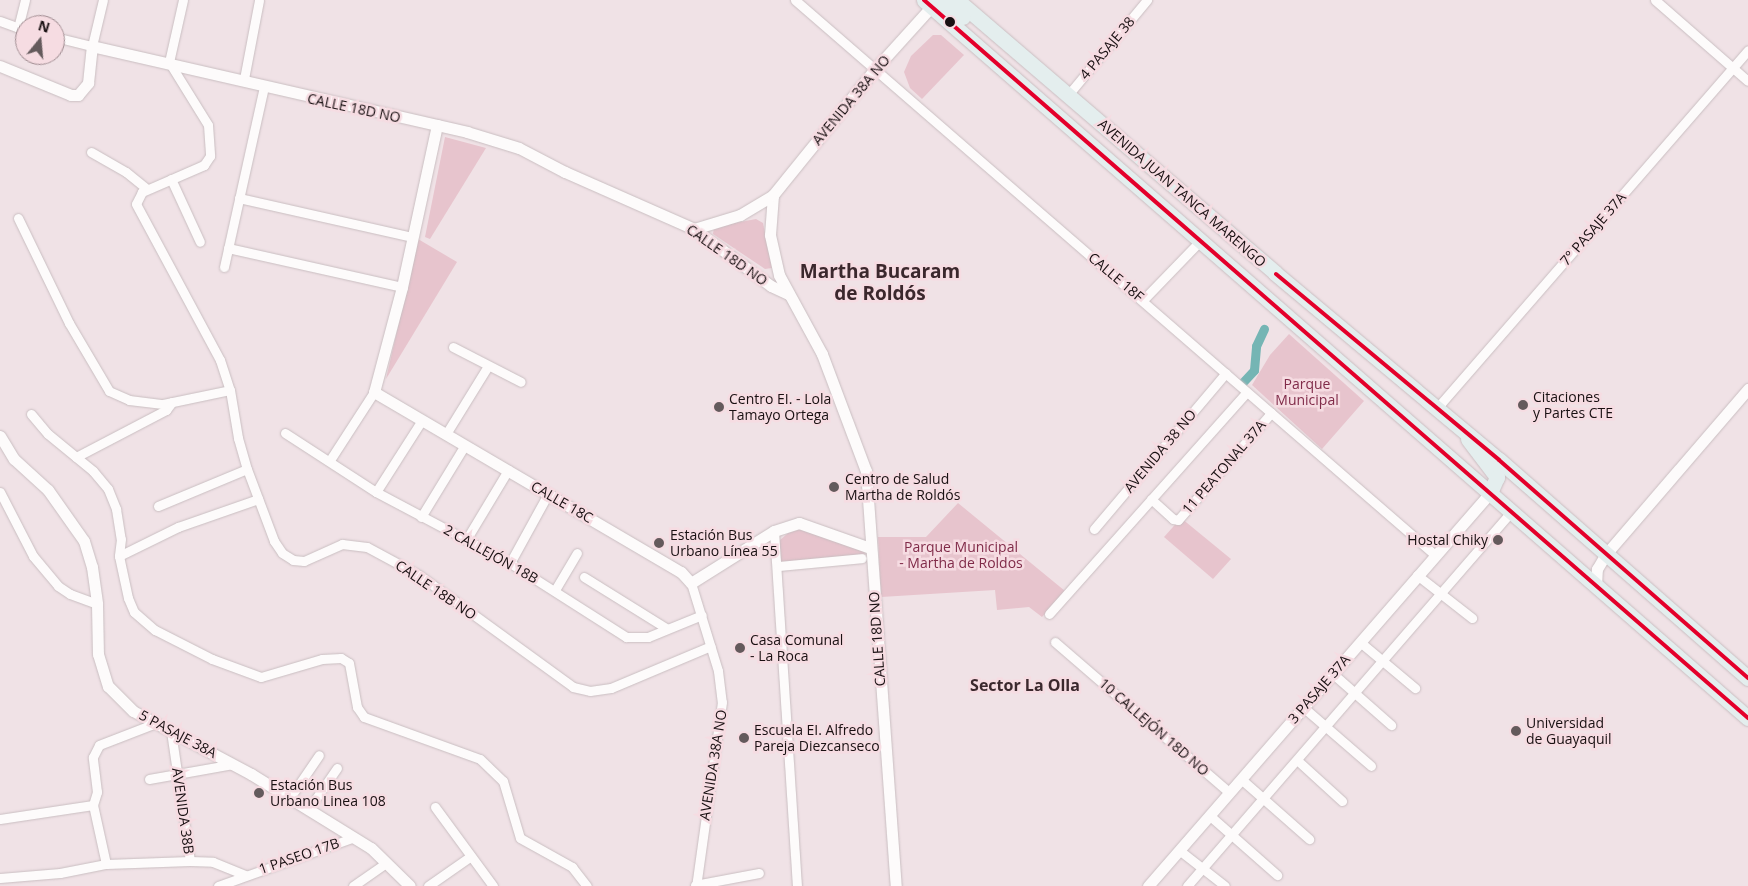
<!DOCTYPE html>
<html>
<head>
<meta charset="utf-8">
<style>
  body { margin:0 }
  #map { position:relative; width:1748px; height:886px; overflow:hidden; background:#f0e2e6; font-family:"Open Sans",sans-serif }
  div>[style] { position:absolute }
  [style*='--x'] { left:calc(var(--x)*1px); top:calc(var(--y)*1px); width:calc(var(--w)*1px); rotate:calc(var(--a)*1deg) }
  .green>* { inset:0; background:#e7c4cd }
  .canal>* { height:9px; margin:-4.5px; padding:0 4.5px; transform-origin:4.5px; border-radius:4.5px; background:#75b5b4 }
  .roads { filter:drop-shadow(0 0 1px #c9bec1) drop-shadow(0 0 1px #c9bec1) }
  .minor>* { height:9px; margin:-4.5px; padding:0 4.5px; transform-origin:4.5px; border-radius:4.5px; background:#fdfbfb }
  .tertiary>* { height:11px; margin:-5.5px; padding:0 5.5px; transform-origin:5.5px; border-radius:5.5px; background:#fdfbfb }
  .primary>* { height:15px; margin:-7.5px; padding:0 7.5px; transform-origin:7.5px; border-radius:7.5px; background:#e4eeee }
  .bus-1>* { height:4px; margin:-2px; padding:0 2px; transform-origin:2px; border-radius:2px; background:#e4002b }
  .dots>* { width:14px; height:14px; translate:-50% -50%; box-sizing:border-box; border:2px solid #f6dce2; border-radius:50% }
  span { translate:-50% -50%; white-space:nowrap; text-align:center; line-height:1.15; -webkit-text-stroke:5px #f6dce2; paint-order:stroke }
  .street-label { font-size:14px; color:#191012 }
  .park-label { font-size:14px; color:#802b49 }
  .poi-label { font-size:14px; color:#191012 }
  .left { translate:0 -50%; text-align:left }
  .right { translate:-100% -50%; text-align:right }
  .quarter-label { font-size:16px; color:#3b282d; font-weight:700 }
  .district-label { font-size:19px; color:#3b282d; font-weight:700 }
  .north { position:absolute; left:15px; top:15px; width:50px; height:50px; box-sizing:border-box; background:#f6dce2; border:1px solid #9e8a8f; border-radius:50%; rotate:17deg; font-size:14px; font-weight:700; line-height:20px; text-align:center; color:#191012 }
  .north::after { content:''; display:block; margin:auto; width:18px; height:22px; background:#645a5c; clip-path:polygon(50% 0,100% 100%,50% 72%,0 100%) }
</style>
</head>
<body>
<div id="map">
  <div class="green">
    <i style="clip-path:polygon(933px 35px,941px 35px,964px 55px,922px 99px,910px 88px,904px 72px,911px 56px)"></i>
    <i style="clip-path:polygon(445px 137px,486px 148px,430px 239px,425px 237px)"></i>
    <i style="clip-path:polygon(756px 219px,763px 223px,772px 268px,765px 269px,713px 234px,714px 227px)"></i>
    <i style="clip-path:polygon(418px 239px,457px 262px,386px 379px)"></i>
    <i style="clip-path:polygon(1289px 334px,1364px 401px,1322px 449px,1252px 385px,1270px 355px)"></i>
    <i style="clip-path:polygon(958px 503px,1065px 591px,1042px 617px,1029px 607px,997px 610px,995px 590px,881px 597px,878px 537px,926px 537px)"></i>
    <i style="clip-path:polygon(1181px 518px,1231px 559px,1213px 579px,1164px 537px)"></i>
    <i style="clip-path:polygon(796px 526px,864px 548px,865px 557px,780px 564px,779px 541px)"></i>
  </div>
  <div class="canal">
    <i style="--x:1243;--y:382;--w:16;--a:-47"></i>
    <i style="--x:1254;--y:370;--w:24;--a:-85"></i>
    <i style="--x:1256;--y:346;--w:19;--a:-65"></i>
  </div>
  <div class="roads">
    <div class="minor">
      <i style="--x:183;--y:0;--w:64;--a:102.7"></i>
      <i style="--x:169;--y:62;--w:74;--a:58.2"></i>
      <i style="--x:208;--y:125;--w:31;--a:86"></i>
      <i style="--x:210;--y:156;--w:11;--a:124"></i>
      <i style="--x:204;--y:165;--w:68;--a:156.5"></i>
      <i style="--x:142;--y:192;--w:13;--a:117"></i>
      <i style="--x:136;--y:204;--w:177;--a:61.7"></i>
      <i style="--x:220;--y:360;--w:32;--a:72"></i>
      <i style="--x:230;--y:390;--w:49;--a:80.5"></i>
      <i style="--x:238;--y:438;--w:32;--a:74"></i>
      <i style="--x:247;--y:469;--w:77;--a:69.4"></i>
      <i style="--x:274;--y:541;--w:14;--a:56"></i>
      <i style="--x:282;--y:553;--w:13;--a:32"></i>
      <i style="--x:293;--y:560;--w:11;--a:5"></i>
      <i style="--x:304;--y:561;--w:42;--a:-24.1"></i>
      <i style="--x:342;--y:544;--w:25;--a:7"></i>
      <i style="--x:367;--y:547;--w:59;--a:28.3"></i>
      <i style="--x:419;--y:575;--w:190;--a:36"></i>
      <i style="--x:573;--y:687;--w:17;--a:13"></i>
      <i style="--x:590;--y:691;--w:21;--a:-8"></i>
      <i style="--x:611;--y:688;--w:108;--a:-22.8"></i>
      <i style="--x:795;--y:0;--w:847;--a:40.93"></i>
      <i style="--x:1655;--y:0;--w:123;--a:41.1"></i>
      <i style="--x:0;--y:21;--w:27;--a:20"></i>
      <i style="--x:18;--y:28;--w:29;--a:-76"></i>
      <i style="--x:55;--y:37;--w:38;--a:14"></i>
      <i style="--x:92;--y:46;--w:47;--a:-76.6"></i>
      <i style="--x:244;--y:79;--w:80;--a:-79.2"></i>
      <i style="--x:1068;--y:95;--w:124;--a:-50.3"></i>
      <i style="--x:91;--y:152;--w:40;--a:29.7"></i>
      <i style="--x:126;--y:172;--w:27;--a:39"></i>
      <i style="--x:171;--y:179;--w:69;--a:65.3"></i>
      <i style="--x:239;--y:198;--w:177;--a:12.7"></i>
      <i style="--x:18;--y:218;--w:117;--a:64.1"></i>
      <i style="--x:69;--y:323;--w:79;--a:59.5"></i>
      <i style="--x:109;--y:391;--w:22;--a:24"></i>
      <i style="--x:129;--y:400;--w:34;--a:7"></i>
      <i style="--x:163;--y:404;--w:68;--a:-11.8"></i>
      <i style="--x:228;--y:248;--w:178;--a:12.6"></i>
      <i style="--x:224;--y:267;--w:185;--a:-77.5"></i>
      <i style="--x:1143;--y:300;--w:82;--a:-46"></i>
      <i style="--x:453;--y:347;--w:76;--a:27.2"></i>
      <i style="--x:1437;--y:408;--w:474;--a:-49"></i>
      <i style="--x:31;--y:414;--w:26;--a:50"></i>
      <i style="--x:48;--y:434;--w:58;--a:39.4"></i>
      <i style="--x:93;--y:471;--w:23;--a:50"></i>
      <i style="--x:108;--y:489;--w:22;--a:68"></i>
      <i style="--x:116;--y:509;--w:30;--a:81"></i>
      <i style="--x:121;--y:539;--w:17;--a:97"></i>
      <i style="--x:119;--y:556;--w:43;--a:77.9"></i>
      <i style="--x:128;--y:598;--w:15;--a:67"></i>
      <i style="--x:134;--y:612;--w:28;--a:41"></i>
      <i style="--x:155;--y:630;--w:64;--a:27"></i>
      <i style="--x:212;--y:659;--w:52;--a:20.2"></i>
      <i style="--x:261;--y:677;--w:64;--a:-16.4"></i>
      <i style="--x:322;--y:659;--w:19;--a:-3"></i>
      <i style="--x:341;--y:658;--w:9;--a:32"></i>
      <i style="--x:349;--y:663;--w:45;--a:79.7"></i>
      <i style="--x:357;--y:707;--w:12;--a:55"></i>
      <i style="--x:364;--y:717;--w:123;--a:19.9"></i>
      <i style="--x:480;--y:759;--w:32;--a:44"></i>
      <i style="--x:503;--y:781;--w:59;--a:73.4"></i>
      <i style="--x:520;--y:838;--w:60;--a:29.1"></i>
      <i style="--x:572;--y:867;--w:24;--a:52"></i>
      <i style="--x:285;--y:433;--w:108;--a:33"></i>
      <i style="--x:376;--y:492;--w:152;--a:27.9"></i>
      <i style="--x:510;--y:563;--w:138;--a:32.5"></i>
      <i style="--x:626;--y:637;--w:22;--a:0"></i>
      <i style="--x:648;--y:637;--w:58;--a:-22.2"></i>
      <i style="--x:446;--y:434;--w:80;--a:-58.3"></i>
      <i style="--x:76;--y:457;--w:102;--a:-27.6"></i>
      <i style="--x:166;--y:410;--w:10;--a:-53"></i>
      <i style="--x:330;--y:460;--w:81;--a:-57.1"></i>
      <i style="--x:0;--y:492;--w:72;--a:62.7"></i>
      <i style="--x:33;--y:556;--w:39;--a:50"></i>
      <i style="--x:58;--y:586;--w:14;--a:34"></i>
      <i style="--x:70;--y:594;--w:29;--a:20"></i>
      <i style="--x:376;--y:492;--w:85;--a:-57.4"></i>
      <i style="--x:1151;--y:499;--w:30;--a:42"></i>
      <i style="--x:1173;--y:519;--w:5;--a:11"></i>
      <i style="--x:1178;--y:520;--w:142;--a:-49"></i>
      <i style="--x:158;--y:506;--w:96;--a:-22.6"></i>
      <i style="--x:421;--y:517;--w:84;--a:-58.6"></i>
      <i style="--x:1094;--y:529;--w:204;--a:-49.8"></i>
      <i style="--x:774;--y:531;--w:356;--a:86.3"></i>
      <i style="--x:466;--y:540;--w:82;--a:-59"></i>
      <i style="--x:119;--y:556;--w:66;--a:-26.2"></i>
      <i style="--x:178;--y:527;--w:85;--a:-19.3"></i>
      <i style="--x:510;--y:563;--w:79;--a:-61.2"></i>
      <i style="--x:778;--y:566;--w:84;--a:-5.4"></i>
      <i style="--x:1417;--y:575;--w:70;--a:38"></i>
      <i style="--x:584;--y:577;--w:97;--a:31.9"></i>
      <i style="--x:691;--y:583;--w:92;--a:72.9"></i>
      <i style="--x:718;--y:671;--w:31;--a:83"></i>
      <i style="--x:722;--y:702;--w:186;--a:98"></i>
      <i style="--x:555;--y:590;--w:43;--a:-59.3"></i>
      <i style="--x:1049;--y:614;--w:297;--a:-48.3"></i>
      <i style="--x:1055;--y:642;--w:230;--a:40.8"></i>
      <i style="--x:1360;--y:642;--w:72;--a:39.9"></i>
      <i style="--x:1332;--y:673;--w:79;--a:41.4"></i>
      <i style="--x:1303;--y:707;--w:90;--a:40.9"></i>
      <i style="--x:171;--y:731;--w:131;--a:81.7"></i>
      <i style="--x:1297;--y:760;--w:61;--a:42.3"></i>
      <i style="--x:149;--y:779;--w:85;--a:-10.1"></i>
      <i style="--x:1241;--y:779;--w:91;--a:41.4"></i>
      <i style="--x:289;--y:799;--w:53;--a:-55.7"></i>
      <i style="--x:435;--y:807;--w:98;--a:53.7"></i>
      <i style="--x:308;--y:810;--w:51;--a:-55.4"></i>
      <i style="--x:1209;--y:815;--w:91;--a:41.4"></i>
      <i style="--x:0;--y:819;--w:94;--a:-8.6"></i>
      <i style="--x:1179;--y:850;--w:58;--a:38"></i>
      <i style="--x:106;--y:864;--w:60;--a:-102.4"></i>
      <i style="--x:93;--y:805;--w:14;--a:-73"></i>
      <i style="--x:97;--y:792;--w:35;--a:-97"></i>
      <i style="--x:93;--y:757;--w:13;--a:-63"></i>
      <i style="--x:99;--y:745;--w:61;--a:-21.1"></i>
      <i style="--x:0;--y:878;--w:60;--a:-4.8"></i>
      <i style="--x:60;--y:873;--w:47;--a:-11.1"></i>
      <i style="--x:106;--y:864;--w:84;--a:-2"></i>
      <i style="--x:190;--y:861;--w:23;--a:2"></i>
      <i style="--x:213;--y:862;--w:35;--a:22"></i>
      <i style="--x:695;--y:885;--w:65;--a:-10.6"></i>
      <i style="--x:218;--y:886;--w:142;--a:-19.7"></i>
      <i style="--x:353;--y:886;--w:40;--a:-34.9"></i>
      <i style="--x:428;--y:886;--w:52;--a:-34.9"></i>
      <i style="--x:1187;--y:886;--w:495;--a:-49.1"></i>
    </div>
    <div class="tertiary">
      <i style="--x:0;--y:66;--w:77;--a:22.2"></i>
      <i style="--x:71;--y:95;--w:7;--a:0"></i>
      <i style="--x:78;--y:95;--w:16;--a:-50"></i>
      <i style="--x:88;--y:83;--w:37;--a:-84"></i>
      <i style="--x:92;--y:46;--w:385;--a:12.9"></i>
      <i style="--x:467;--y:132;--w:54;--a:17.1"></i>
      <i style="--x:519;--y:148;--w:52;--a:27.6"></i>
      <i style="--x:565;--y:172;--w:141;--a:23.8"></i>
      <i style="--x:694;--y:229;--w:96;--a:36.5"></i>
      <i style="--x:771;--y:286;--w:19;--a:25"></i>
      <i style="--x:437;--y:125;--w:166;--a:102.2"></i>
      <i style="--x:402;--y:287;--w:109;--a:104.9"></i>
      <i style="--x:374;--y:392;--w:356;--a:30.4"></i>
      <i style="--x:681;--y:572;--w:15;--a:48"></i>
      <i style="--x:691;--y:583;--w:98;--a:-32.1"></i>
      <i style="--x:774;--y:531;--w:26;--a:-18"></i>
      <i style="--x:799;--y:523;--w:75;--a:19.4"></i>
      <i style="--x:773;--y:195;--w:40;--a:94.3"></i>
      <i style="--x:770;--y:235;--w:41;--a:77.3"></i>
      <i style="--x:779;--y:275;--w:90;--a:61.4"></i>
      <i style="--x:822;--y:354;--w:125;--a:69.4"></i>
      <i style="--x:866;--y:471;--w:416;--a:85.9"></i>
      <i style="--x:694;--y:229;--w:48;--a:-16.9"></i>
      <i style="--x:740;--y:215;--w:39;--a:-31"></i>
      <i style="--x:773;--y:195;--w:162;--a:-51"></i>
      <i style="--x:875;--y:69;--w:85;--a:-47.9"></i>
      <i style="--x:0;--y:436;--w:27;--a:59"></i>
      <i style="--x:14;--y:459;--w:46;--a:42.4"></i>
      <i style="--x:48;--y:490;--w:62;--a:54.8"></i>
      <i style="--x:84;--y:541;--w:27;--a:73"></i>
      <i style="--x:92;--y:567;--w:37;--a:82"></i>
      <i style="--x:97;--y:604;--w:50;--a:88.9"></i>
      <i style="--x:98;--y:654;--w:34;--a:73"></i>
      <i style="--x:108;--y:686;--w:35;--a:45"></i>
      <i style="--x:133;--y:711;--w:134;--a:28.1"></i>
      <i style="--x:251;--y:774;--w:141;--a:31.7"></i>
      <i style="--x:371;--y:848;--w:54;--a:44.3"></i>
      <i style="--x:1596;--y:586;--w:17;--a:-87"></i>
      <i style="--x:1597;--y:569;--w:17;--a:-59"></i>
      <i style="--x:1606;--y:554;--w:218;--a:-49.3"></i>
      <i style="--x:1148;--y:886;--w:521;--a:-48.97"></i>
    </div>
    <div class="primary">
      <i style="--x:924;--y:0;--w:1093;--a:41.07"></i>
      <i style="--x:957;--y:0;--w:419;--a:40.6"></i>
      <i style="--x:1275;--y:273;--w:292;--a:39.9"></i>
      <i style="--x:1499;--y:460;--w:331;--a:41.2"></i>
      <i style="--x:932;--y:6;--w:10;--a:-29"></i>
      <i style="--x:941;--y:1;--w:27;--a:36"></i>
      <i style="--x:1468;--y:439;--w:48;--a:52.7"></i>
      <i style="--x:1497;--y:477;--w:17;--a:114"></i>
    </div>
  </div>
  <div class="bus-1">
    <i style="--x:924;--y:0;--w:1093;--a:41.07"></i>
    <i style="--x:1276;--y:274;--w:290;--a:39.8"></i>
    <i style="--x:1499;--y:460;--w:331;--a:41.2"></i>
  </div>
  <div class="dots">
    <i style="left:950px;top:22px;background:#191012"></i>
    <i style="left:1523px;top:405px;background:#645a5c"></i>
    <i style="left:719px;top:407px;background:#645a5c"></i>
    <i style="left:834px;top:487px;background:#645a5c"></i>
    <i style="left:1498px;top:540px;background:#645a5c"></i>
    <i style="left:659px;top:543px;background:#645a5c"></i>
    <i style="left:740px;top:648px;background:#645a5c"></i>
    <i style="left:1516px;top:731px;background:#645a5c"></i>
    <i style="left:744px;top:738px;background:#645a5c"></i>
    <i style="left:259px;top:793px;background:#645a5c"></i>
  </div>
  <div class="street-label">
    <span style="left:1107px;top:48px;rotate:-50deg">4 PASAJE 38</span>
    <span style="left:851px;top:100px;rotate:-50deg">AVENIDA 38A NO</span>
    <span style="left:354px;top:108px;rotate:12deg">CALLE 18D NO</span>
    <span style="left:1182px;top:193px;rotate:41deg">AVENIDA JUAN TANCA MARENGO</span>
    <span style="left:1593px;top:229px;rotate:-49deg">7° PASAJE 37A</span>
    <span style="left:727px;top:255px;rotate:35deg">CALLE 18D NO</span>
    <span style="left:1116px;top:277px;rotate:40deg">CALLE 18F</span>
    <span style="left:1160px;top:451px;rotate:-50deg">AVENIDA 38 NO</span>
    <span style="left:1224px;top:467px;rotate:-49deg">11 PEATONAL 37A</span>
    <span style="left:562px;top:502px;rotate:30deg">CALLE 18C</span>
    <span style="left:491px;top:554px;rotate:29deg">2 CALLEJÓN 18B</span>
    <span style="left:436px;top:590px;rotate:34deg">CALLE 18B NO</span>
    <span style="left:877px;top:639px;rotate:-94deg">CALLE 18D NO</span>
    <span style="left:1319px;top:689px;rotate:-49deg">3 PASAJE 37A</span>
    <span style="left:1154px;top:727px;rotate:41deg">10 CALLEJÓN 18D NO</span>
    <span style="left:178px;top:734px;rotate:28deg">5 PASAJE 38A</span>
    <span style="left:713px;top:765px;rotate:-81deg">AVENIDA 38A NO</span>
    <span style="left:183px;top:811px;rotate:82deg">AVENIDA 38B</span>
    <span style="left:299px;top:856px;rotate:-19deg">1 PASEO 17B</span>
  </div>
  <div class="park-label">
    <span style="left:1307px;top:392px">Parque<br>Municipal</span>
    <span style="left:961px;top:555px">Parque Municipal<br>- Martha de Roldos</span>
  </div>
  <div class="poi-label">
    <span class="left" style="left:1533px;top:405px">Citaciones<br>y Partes CTE</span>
    <span class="left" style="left:729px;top:407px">Centro EI. - Lola<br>Tamayo Ortega</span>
    <span class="left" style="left:845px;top:487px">Centro de Salud<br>Martha de Roldós</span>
    <span class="left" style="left:670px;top:543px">Estación Bus<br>Urbano Línea 55</span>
    <span class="right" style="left:1488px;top:540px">Hostal Chiky</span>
    <span class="left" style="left:750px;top:648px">Casa Comunal<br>- La Roca</span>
    <span class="left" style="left:1526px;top:731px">Universidad<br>de Guayaquil</span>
    <span class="left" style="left:754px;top:738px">Escuela EI. Alfredo<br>Pareja Diezcanseco</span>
    <span class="left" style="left:270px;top:793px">Estación Bus<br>Urbano Linea 108</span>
  </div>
  <div class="quarter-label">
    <span style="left:1025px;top:685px">Sector La Olla</span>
  </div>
  <div class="district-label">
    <span style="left:880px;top:283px">Martha Bucaram<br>de Roldós</span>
  </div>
  <div class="north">N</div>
</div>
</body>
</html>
